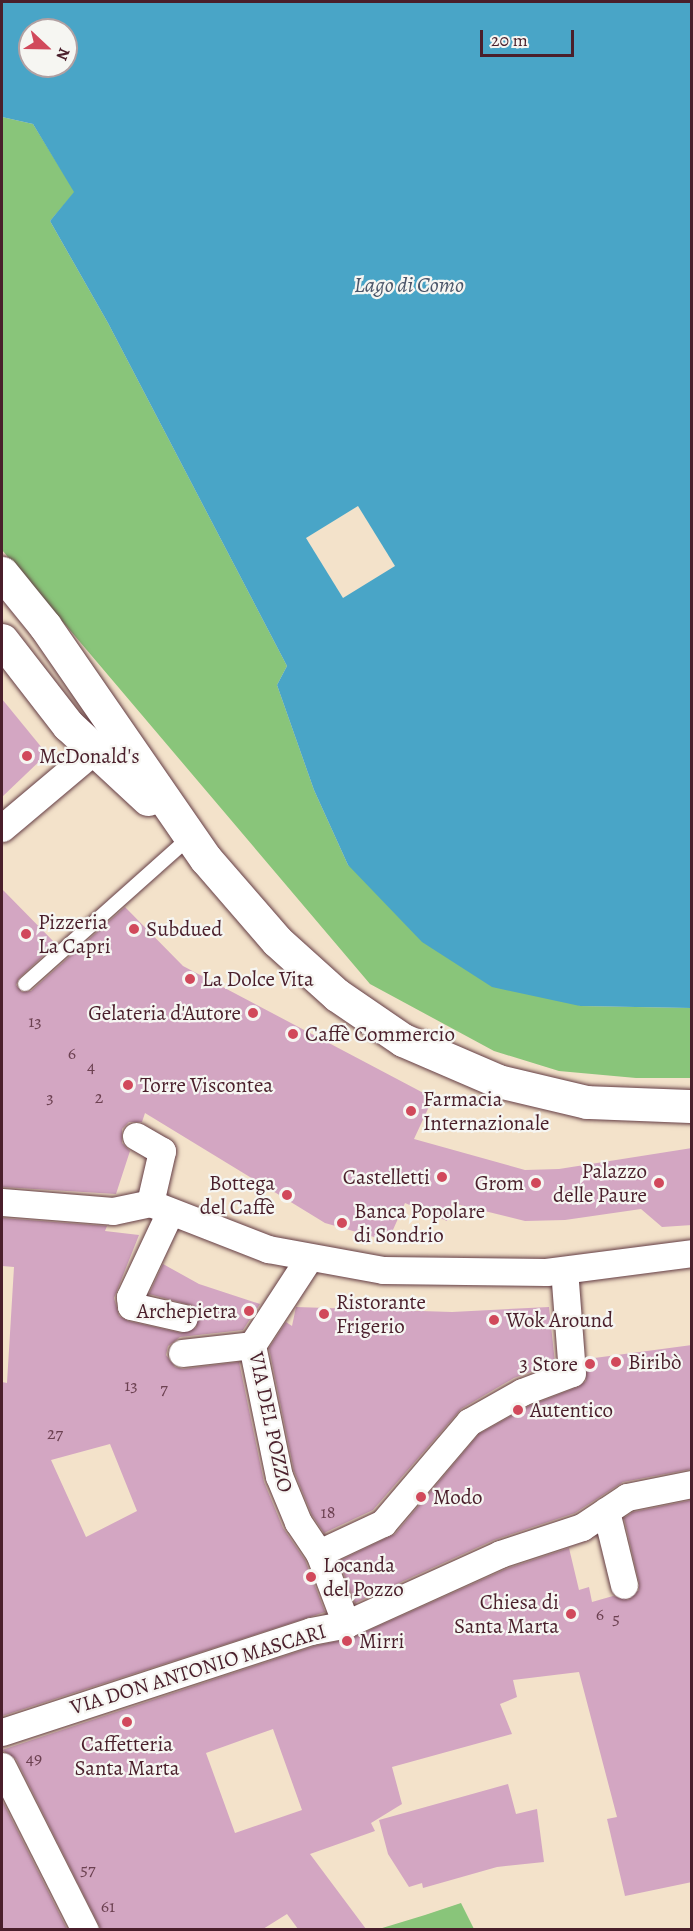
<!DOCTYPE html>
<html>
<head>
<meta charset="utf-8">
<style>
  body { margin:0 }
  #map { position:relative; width:693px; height:1931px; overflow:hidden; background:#f3e2ca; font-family:Alegreya,serif }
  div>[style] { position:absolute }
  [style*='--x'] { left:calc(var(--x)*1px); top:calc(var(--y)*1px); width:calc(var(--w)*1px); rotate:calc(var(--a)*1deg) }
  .green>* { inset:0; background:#89c57a }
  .water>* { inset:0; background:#49a5c7 }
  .pier>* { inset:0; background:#f3e2ca }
  .building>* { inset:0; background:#d3a6c2 }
  .roads { filter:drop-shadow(0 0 2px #633c43) drop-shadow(0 0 2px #633c43) }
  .lane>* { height:14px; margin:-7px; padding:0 7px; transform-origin:7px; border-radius:7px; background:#fff }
  .street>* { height:27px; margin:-13.5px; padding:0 13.5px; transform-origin:13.5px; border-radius:13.5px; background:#fff }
  .secondary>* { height:33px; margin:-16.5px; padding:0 16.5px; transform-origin:16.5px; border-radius:16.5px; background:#fff }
  .dots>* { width:16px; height:16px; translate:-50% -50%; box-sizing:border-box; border:3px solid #f6f6f2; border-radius:50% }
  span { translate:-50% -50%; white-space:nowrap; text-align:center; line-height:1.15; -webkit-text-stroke:4.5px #f6f6f2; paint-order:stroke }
  .number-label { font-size:18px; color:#6c4151 }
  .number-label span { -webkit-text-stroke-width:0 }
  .poi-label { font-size:21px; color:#4a1f2b }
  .left { translate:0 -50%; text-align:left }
  .right { translate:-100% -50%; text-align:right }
  .street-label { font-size:21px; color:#4a1f2b }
  .water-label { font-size:22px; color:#4a5569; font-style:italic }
  .frame { position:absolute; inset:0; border:3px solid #4a1f2b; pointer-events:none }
  .north { position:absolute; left:18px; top:18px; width:60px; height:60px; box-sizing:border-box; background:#f6f6f2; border:2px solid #b1a0a2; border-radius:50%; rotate:112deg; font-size:16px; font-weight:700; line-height:24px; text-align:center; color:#4a1f2b }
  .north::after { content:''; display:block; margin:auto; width:21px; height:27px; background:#d1495b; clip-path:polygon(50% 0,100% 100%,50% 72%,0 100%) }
  .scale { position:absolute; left:480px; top:30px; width:94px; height:27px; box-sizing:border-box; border:3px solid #4a1f2b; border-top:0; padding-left:8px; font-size:18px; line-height:21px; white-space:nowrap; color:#4a1f2b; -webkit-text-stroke:4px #f6f6f2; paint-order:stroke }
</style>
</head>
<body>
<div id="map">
  <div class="green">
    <i style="clip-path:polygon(2px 117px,33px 124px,75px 192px,50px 221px,108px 323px,287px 666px,277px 685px,314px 790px,348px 865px,580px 1006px,691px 1008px,691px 1078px,636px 1078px,559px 1071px,494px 1051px,370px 984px,2px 550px)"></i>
    <i style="clip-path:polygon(461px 1903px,474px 1929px,379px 1929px,425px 1915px)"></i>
  </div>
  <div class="water">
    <i style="clip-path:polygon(evenodd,2px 2px,691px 2px,691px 1008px,580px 1006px,492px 987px,422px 942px,348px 865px,314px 790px,277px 685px,287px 666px,108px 323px,50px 221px,74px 192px,33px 124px,2px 117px,2px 2px,30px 30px,66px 30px,66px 66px,30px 66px,30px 30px)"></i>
  </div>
  <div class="pier">
    <i style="clip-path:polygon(358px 506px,395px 566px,343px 598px,306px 538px)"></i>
  </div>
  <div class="building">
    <i style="clip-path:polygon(2px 699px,47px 754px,2px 797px)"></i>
    <i style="clip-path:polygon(2px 889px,56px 944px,19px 978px,16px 985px,22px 992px,31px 991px,125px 907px,183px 966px,433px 1098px,414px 1139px,525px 1170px,559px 1169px,692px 1148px,692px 1225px,662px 1227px,641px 1209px,565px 1220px,525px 1221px,452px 1203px,447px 1221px,405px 1203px,388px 1241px,325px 1223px,145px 1113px,142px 1122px,129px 1122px,122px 1129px,122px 1143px,130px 1151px,116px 1194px,2px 1187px)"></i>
    <i style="clip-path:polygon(evenodd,2px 1218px,107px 1226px,105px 1231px,139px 1235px,114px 1298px,119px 1316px,128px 1321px,181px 1333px,196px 1328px,199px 1314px,194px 1306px,149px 1294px,163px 1264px,199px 1284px,260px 1304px,243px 1330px,180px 1337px,168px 1346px,166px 1355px,175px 1367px,183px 1369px,239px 1362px,264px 1482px,283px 1528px,305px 1560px,325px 1612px,2px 1716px,2px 1382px,7px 1383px,14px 1267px,2px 1266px,2px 1218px,110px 1444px,137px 1511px,86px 1537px,51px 1460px,110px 1444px)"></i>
    <i style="clip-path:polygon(296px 1307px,452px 1312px,549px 1307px,555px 1363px,514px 1378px,461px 1409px,373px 1510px,324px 1533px,312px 1515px,294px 1471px,269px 1348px,286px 1322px,292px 1326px)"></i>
    <i style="clip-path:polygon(692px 1345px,692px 1469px,623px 1482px,575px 1513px,494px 1540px,355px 1603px,339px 1561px,395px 1534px,479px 1434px,529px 1406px,578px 1387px,586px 1381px,587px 1359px)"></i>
    <i style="clip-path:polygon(evenodd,692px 1500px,692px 1882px,625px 1896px,607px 1819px,617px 1817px,579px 1672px,513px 1680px,517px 1697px,500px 1704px,512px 1734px,392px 1767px,402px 1804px,371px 1823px,375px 1831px,310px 1854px,366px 1929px,298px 1929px,287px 1914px,263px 1929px,101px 1929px,16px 1759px,2px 1750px,315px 1646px,352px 1638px,506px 1569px,569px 1548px,579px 1590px,589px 1587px,592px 1602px,613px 1596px,628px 1600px,639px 1590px,639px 1582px,624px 1518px,633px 1512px,692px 1500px,273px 1729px,302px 1810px,235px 1833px,206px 1753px,273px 1729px)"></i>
    <i style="clip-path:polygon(508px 1784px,516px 1814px,537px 1809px,544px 1862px,497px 1867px,423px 1888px,422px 1883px,409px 1887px,388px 1854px,379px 1820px)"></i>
    <i style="clip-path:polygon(2px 1800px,67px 1929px,2px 1929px)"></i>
  </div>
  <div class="roads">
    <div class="lane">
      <i style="--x:25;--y:984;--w:220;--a:-41.7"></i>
    </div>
    <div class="street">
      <i style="--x:2;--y:828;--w:140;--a:-40.1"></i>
      <i style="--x:136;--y:1136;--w:30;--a:30"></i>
      <i style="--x:162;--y:1151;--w:53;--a:103"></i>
      <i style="--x:2;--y:1202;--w:111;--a:4.6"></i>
      <i style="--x:113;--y:1211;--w:38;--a:-12"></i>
      <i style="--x:150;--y:1203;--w:127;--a:21.3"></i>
      <i style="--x:268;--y:1249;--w:117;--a:10.3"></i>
      <i style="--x:383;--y:1270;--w:163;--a:0.7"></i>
      <i style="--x:546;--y:1272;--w:147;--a:-7.4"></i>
      <i style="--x:170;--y:1212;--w:94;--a:115.2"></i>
      <i style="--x:130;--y:1297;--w:9;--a:84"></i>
      <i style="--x:131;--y:1306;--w:54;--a:12.8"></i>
      <i style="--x:309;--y:1258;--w:104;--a:123.2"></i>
      <i style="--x:252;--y:1345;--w:134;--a:78.4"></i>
      <i style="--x:279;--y:1476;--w:50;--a:67.6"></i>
      <i style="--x:298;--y:1522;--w:37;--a:56"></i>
      <i style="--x:319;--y:1553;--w:76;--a:69.2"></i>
      <i style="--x:182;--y:1353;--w:70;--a:-6.5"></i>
      <i style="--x:606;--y:1511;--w:76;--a:76.3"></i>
      <i style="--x:319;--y:1553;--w:71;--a:-25.1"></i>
      <i style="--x:383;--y:1523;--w:133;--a:-49.6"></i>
      <i style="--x:469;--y:1422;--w:61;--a:-29.5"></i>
      <i style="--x:522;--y:1392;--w:53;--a:-20.8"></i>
      <i style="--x:572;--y:1373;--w:103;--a:-94.4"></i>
      <i style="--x:2;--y:1732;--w:325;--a:-18.1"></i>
      <i style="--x:311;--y:1631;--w:36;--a:-11"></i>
      <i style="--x:346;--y:1624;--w:169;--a:-24.4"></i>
      <i style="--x:500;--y:1554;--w:86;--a:-18.2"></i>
      <i style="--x:582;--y:1527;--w:54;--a:-33.7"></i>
      <i style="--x:627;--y:1497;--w:66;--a:-11.3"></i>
      <i style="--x:2;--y:1766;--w:184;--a:63.2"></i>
    </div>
    <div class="secondary">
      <i style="--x:2;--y:573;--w:68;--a:50.9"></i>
      <i style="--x:45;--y:626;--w:283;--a:55.4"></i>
      <i style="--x:206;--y:859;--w:108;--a:49.1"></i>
      <i style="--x:277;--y:941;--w:81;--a:42"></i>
      <i style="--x:337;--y:995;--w:80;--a:34.3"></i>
      <i style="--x:403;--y:1040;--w:103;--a:23.3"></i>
      <i style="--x:498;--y:1081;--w:91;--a:13.3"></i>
      <i style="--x:587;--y:1102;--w:105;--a:2.2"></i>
      <i style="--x:2;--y:640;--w:108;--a:52.2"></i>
      <i style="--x:68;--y:725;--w:109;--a:42.8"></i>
    </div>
  </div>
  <div class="dots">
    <i style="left:27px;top:756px;background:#d1495b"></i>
    <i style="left:134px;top:929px;background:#d1495b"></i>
    <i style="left:26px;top:934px;background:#d1495b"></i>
    <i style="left:190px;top:979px;background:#d1495b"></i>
    <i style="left:253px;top:1013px;background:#d1495b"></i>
    <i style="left:293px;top:1034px;background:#d1495b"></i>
    <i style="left:128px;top:1085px;background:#d1495b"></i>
    <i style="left:411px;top:1111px;background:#d1495b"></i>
    <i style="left:442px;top:1177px;background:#d1495b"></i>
    <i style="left:536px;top:1183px;background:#d1495b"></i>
    <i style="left:659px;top:1183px;background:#d1495b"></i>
    <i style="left:287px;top:1195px;background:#d1495b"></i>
    <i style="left:342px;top:1223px;background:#d1495b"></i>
    <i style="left:249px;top:1311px;background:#d1495b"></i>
    <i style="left:324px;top:1314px;background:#d1495b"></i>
    <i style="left:494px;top:1320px;background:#d1495b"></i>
    <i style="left:616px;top:1362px;background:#d1495b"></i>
    <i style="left:590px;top:1364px;background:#d1495b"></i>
    <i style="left:518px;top:1410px;background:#d1495b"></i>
    <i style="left:421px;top:1497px;background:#d1495b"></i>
    <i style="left:311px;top:1577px;background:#d1495b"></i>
    <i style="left:571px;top:1614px;background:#d1495b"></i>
    <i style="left:347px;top:1641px;background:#d1495b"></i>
    <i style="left:127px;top:1722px;background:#d1495b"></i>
  </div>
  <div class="number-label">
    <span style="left:35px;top:1021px">13</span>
    <span style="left:72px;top:1053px">6</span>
    <span style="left:91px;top:1066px">4</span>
    <span style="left:50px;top:1097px">3</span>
    <span style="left:99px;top:1097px">2</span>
    <span style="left:131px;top:1385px">13</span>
    <span style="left:164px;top:1388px">7</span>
    <span style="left:55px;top:1433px">27</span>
    <span style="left:328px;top:1512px">18</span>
    <span style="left:600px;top:1614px">6</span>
    <span style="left:616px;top:1618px">5</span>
    <span style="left:34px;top:1758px">49</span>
    <span style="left:88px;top:1869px">57</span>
    <span style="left:108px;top:1906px">61</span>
  </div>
  <div class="poi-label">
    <span class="left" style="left:39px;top:756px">McDonald's</span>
    <span class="left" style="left:38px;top:934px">Pizzeria<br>La Capri</span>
    <span class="left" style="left:146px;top:929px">Subdued</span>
    <span class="left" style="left:202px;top:979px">La Dolce Vita</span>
    <span class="right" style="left:241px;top:1013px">Gelateria d'Autore</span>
    <span class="left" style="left:305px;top:1034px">Caffè Commercio</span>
    <span class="left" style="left:140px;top:1085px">Torre Viscontea</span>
    <span class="left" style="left:423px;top:1111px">Farmacia<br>Internazionale</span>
    <span class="right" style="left:647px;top:1183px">Palazzo<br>delle Paure</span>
    <span class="right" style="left:430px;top:1177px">Castelletti</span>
    <span class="right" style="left:275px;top:1195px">Bottega<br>del Caffè</span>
    <span class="right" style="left:524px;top:1183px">Grom</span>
    <span class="left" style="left:354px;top:1223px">Banca Popolare<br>di Sondrio</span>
    <span class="left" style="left:336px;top:1314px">Ristorante<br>Frigerio</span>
    <span class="right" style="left:237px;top:1311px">Archepietra</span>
    <span class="left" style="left:506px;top:1320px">Wok Around</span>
    <span class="left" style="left:628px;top:1362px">Biribò</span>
    <span class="right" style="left:578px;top:1364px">3 Store</span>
    <span class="left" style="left:530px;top:1410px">Autentico</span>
    <span class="left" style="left:433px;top:1497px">Modo</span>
    <span class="left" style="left:323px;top:1577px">Locanda<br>del Pozzo</span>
    <span class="right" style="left:559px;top:1614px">Chiesa di<br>Santa Marta</span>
    <span class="left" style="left:359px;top:1641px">Mirri</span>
    <span style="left:127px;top:1756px">Caffetteria<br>Santa Marta</span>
  </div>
  <div class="street-label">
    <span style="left:271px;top:1422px;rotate:78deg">VIA DEL POZZO</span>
    <span style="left:198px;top:1669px;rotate:-17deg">VIA DON ANTONIO MASCARI</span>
  </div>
  <div class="water-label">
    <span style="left:409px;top:286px">Lago di Como</span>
  </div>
  <div class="frame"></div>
  <div class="north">N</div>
  <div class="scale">20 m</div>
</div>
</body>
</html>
